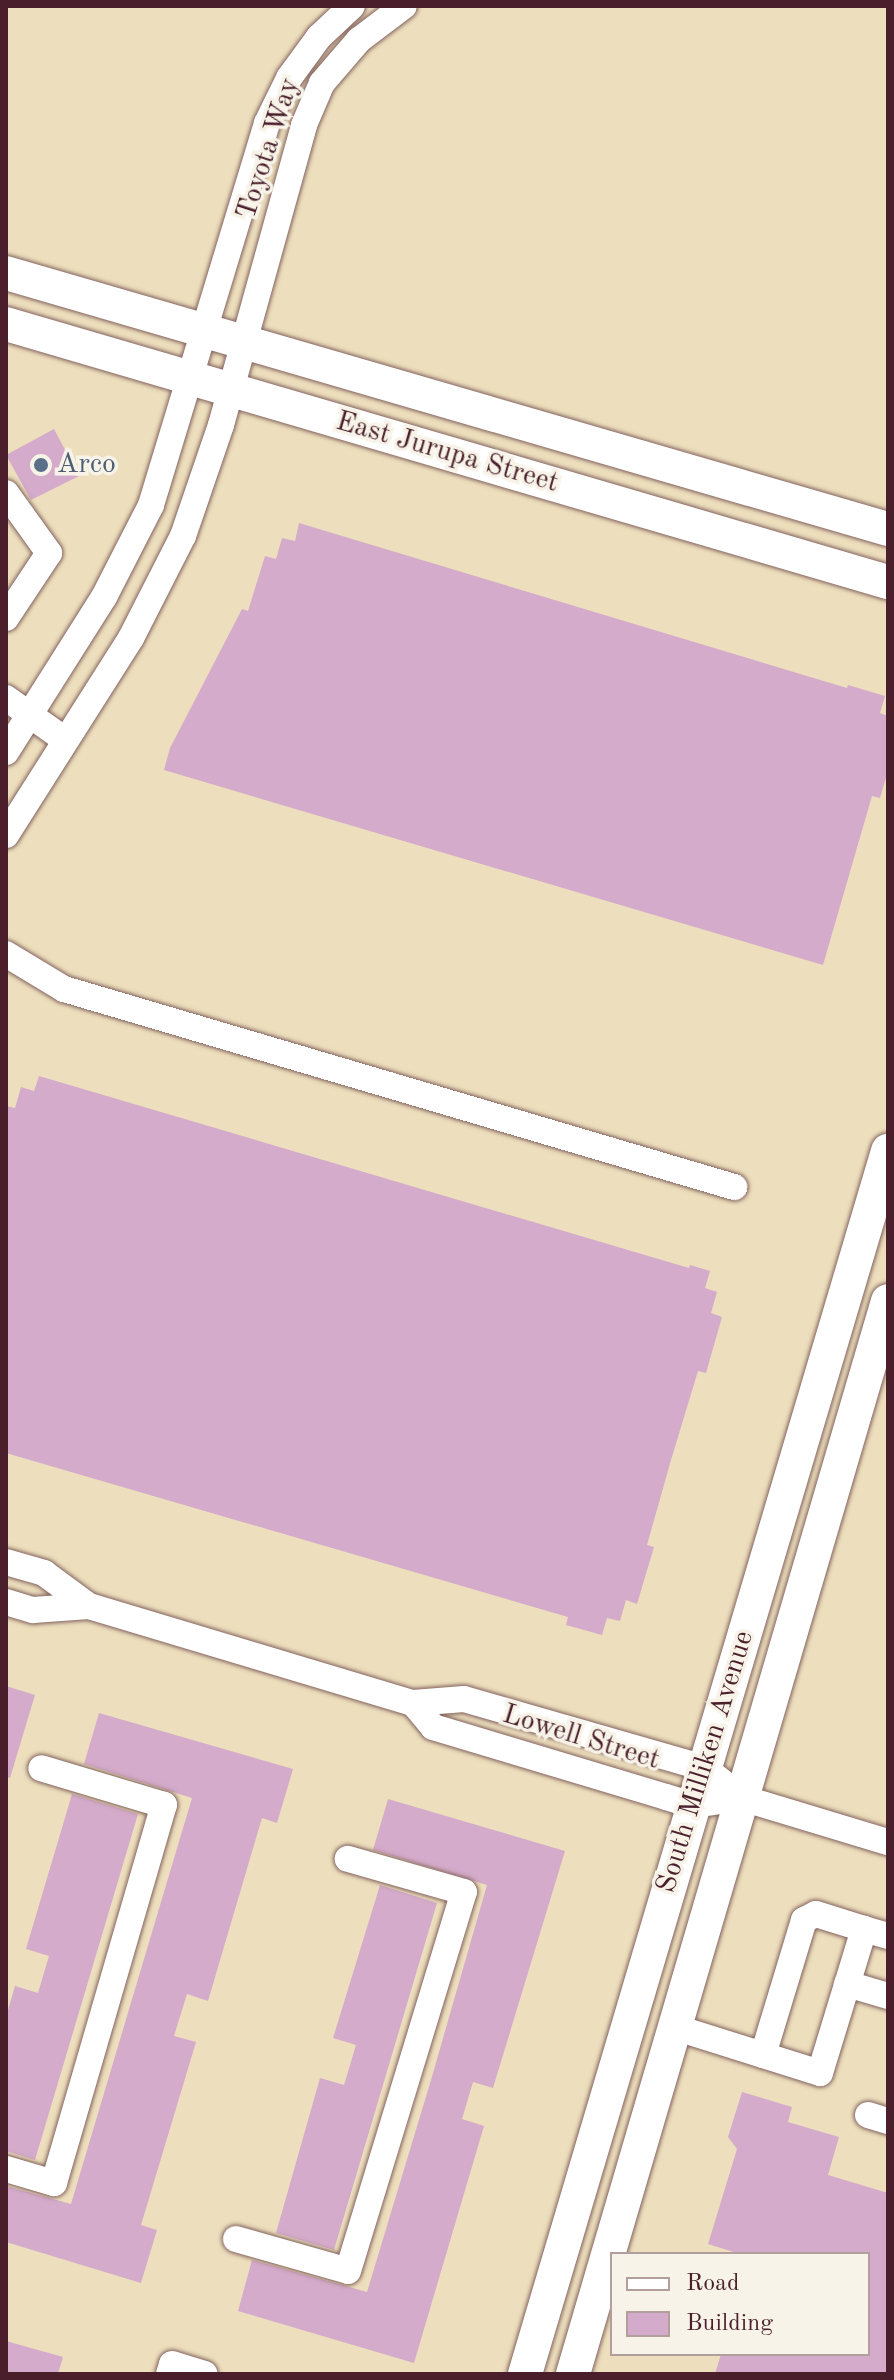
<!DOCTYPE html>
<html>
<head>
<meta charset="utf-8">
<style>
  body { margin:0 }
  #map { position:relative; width:894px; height:2380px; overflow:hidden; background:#eddfbd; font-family:"Old Standard TT",serif }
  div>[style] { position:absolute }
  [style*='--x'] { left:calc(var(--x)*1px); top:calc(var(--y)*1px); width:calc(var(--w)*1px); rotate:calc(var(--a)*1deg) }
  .building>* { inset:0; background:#d4abca }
  .roads { filter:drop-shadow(0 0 2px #83625e) drop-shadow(0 0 2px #83625e) }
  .minor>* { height:26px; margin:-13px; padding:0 13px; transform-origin:13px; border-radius:13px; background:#fff }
  .major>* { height:34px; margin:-17px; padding:0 17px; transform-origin:17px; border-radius:17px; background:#fff }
  .dots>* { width:22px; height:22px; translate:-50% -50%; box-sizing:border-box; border:4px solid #f7f3e8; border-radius:50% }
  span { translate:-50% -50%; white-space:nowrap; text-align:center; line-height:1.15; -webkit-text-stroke:7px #f7f3e8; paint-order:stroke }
  .street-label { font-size:28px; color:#4a1f2b }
  .service-label { font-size:28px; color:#4e5e75 }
  .left { translate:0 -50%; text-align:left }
  .frame { position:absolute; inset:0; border:8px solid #4a1f2b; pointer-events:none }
  .legend { position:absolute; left:610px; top:2252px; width:260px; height:104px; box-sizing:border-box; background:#f7f3e8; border:2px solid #b29e9c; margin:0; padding:10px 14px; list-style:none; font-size:24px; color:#4a1f2b }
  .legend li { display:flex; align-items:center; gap:16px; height:40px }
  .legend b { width:40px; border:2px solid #b29e9c }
</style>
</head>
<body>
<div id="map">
  <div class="building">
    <i style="clip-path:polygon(54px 429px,79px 476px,31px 500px,6px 455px)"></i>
    <i style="clip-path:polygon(299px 523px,847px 688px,848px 685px,885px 696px,880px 713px,888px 716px,888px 771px,880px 798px,872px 796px,823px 965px,164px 770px,170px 748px,242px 609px,248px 611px,265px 556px,276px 559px,282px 538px,295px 541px)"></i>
    <i style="clip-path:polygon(39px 1076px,689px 1268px,690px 1265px,710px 1271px,705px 1288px,717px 1292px,711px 1313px,722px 1317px,706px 1373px,698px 1371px,671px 1460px,647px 1545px,654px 1547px,637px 1604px,626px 1600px,620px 1621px,607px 1618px,602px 1635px,566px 1625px,568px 1617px,6px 1453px,6px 1106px,15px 1108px,21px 1087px,34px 1091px)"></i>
    <i style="clip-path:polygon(6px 1686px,35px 1695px,10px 1778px,6px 1777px)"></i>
    <i style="clip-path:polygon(99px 1713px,293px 1769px,277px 1823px,262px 1818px,208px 2001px,187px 1994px,174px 2036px,196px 2042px,141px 2225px,157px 2230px,141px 2283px,6px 2242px,6px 2186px,71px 2204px,192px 1798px,84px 1764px)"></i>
    <i style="clip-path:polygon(72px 1794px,138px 1814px,35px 2160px,6px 2151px,6px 2017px,15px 1986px,38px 1993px,49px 1956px,26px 1949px)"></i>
    <i style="clip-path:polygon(388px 1799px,565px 1851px,493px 2088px,473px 2082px,462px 2119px,484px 2126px,414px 2363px,238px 2311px,252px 2260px,367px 2292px,431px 2080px,487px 1885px,373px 1850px)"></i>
    <i style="clip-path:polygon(380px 1885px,437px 1903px,334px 2250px,276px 2233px,320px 2078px,344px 2085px,356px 2045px,333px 2038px)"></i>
    <i style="clip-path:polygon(742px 2092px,792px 2107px,788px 2122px,839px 2137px,828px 2175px,888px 2193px,888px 2374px,715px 2374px,721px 2354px,868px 2354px,868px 2254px,740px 2254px,708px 2244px,737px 2149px,728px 2137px)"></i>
    <i style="clip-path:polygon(6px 2341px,63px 2357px,58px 2374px,6px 2374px)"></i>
  </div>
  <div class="roads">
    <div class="minor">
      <i style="--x:6;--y:493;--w:74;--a:54.4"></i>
      <i style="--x:49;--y:553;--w:78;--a:123.5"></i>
      <i style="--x:6;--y:698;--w:72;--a:35.4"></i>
      <i style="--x:6;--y:752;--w:183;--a:-57.7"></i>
      <i style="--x:104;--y:597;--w:103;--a:-62.9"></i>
      <i style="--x:151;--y:505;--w:399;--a:-73.1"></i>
      <i style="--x:267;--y:123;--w:50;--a:-63.9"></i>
      <i style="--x:289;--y:78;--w:51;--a:-53.8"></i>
      <i style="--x:319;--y:37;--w:45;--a:-43.2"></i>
      <i style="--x:6;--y:835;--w:233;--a:-57.6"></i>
      <i style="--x:131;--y:638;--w:114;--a:-63"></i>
      <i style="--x:183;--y:536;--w:117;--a:-71.1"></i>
      <i style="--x:221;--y:425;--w:311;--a:-74.5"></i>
      <i style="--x:304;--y:125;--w:46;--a:-66.8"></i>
      <i style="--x:322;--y:83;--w:57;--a:-49.3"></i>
      <i style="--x:359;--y:40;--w:56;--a:-37.1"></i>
      <i style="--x:6;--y:954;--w:68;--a:31.1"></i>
      <i style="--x:64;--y:989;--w:699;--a:16.46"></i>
      <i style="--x:6;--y:1562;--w:40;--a:16"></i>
      <i style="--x:44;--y:1573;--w:56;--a:36.3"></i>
      <i style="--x:89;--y:1606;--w:338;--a:16.7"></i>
      <i style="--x:413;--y:1703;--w:51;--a:-4.5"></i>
      <i style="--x:464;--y:1699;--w:251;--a:16"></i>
      <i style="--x:705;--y:1768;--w:48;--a:39"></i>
      <i style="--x:742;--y:1798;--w:152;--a:16.8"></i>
      <i style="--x:6;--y:1602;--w:28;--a:17"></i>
      <i style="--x:33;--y:1610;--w:56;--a:-4.1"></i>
      <i style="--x:413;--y:1703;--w:31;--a:50"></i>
      <i style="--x:433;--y:1727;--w:243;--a:16.7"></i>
      <i style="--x:666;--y:1797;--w:28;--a:17"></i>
      <i style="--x:693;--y:1805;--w:49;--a:-8.1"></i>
      <i style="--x:847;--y:1984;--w:43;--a:16.3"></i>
      <i style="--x:674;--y:2027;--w:153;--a:17.5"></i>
      <i style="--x:820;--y:2073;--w:151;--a:-73"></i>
      <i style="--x:864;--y:1929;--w:25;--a:16"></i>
      <i style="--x:763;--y:2055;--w:141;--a:-73.1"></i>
      <i style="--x:804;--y:1920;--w:13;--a:-27"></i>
      <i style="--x:816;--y:1914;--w:50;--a:17.4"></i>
      <i style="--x:868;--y:2115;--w:21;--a:17"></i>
      <i style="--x:6;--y:2169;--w:50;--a:16.3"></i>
      <i style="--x:54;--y:2183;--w:394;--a:-73.8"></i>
      <i style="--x:164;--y:1805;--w:128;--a:-163.3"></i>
      <i style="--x:236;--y:2239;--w:116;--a:15.9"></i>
      <i style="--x:348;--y:2271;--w:396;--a:-73"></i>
      <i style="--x:464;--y:1892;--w:121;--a:-164.1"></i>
      <i style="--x:169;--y:2374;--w:10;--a:-73"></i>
      <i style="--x:172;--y:2364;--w:34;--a:17"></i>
    </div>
    <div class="major">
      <i style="--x:6;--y:273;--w:918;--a:16.19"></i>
      <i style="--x:6;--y:324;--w:919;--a:16.31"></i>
      <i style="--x:525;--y:2374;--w:1276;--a:-73.47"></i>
      <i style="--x:573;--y:2374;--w:1118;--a:-73.64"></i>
    </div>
  </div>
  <div class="dots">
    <i style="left:41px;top:465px;background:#5c6f8a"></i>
  </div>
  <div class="street-label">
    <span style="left:269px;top:149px;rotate:-72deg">Toyota Way</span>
    <span style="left:447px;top:453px;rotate:16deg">East Jurupa Street</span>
    <span style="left:581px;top:1738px;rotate:17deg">Lowell Street</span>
    <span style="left:706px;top:1762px;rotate:-73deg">South Milliken Avenue</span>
  </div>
  <div class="service-label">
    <span class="left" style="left:57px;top:465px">Arco</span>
  </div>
  <div class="frame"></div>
  <ul class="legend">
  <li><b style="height:10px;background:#fff"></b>Road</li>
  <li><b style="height:22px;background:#d4abca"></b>Building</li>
  </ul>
</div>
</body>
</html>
